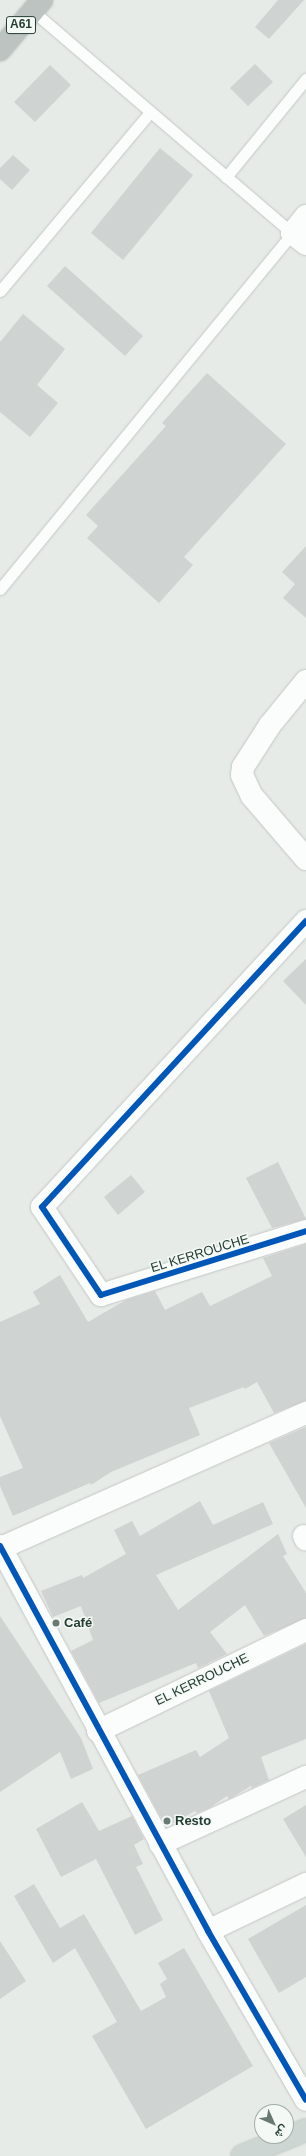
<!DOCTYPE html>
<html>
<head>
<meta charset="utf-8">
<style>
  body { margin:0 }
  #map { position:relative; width:306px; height:2156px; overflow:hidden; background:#e6ebe8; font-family:Arial,Vazirmatn,sans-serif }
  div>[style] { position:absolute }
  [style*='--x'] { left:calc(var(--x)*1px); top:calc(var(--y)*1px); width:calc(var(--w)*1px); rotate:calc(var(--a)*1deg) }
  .building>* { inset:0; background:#cfd3d1 }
  .roads { filter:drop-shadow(0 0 1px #c3c8c5) drop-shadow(0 0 1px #c3c8c5) }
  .lane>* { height:11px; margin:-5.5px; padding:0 5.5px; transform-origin:5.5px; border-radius:5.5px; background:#fbfcfc }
  .street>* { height:22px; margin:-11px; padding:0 11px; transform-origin:11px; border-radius:11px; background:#fbfcfc }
  .primary>* { height:22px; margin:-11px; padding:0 11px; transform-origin:11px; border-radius:11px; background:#ced6d3 }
  .highway>* { height:22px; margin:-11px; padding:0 11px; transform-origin:11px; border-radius:11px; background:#bcc3c0 }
  .cycleway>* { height:6px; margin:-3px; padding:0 3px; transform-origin:3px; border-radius:3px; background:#0057b8 }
  .dots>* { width:11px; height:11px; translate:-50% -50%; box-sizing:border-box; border:2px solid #f4f9f6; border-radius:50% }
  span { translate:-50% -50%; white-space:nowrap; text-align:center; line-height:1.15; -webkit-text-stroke:3px #f4f9f6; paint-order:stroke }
  .shield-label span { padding:1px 3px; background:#f4f9f6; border:1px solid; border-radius:3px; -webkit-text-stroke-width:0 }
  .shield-label { font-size:12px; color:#243d34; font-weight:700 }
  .street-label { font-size:13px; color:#243d34 }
  .poi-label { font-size:13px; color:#243d34; font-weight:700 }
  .left { translate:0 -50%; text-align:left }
  .north { position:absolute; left:254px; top:2104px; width:40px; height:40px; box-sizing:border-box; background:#f4f9f6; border:1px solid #a1aea8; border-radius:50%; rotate:135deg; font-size:11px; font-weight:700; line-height:16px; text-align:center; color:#243d34 }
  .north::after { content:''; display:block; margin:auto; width:14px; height:18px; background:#687a73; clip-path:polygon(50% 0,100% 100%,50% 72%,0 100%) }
</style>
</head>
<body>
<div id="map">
  <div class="building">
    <i style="clip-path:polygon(278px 0,304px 0,269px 39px,255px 27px)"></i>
    <i style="clip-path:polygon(255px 64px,273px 82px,248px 106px,230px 88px)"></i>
    <i style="clip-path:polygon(50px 65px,71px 85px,35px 122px,14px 102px)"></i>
    <i style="clip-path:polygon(160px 148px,193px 175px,123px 260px,91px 233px)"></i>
    <i style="clip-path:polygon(13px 155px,30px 170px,12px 190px,0 179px,0 168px)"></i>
    <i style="clip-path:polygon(65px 266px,143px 336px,125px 356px,47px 286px)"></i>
    <i style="clip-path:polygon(23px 314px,65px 349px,37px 385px,58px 403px,30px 437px,0 412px,0 342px)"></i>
    <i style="clip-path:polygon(207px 373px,286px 444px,184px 557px,193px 565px,159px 603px,87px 538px,98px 526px,86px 515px,166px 426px,162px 423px)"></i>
    <i style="clip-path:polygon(306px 546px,306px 618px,283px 598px,295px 584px,282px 572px)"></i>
    <i style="clip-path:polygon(306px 959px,306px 1005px,283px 981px)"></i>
    <i style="clip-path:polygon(278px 1162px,306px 1219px,272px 1228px,246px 1178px)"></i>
    <i style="clip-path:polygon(131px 1175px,145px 1192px,118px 1215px,104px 1197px)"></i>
    <i style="clip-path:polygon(306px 1244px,306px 1401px,274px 1413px,257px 1382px,245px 1389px,244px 1387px,189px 1408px,200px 1435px,111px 1472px,91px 1485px,90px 1483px,13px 1516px,0 1486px,0 1477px,23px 1468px,0 1416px,0 1322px,40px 1304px,33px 1292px,60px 1275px,88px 1322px,126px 1300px,155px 1291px,165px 1310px,202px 1292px,210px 1306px,272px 1276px,263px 1258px)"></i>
    <i style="clip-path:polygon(306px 1427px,306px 1508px,269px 1443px)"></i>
    <i style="clip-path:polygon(200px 1501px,213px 1525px,263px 1502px,273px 1524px,156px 1575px,178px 1610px,278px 1534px,287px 1554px,283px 1556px,306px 1593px,306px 1618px,264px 1636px,245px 1605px,210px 1632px,227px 1654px,198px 1668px,196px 1663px,99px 1703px,71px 1651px,93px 1640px,81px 1606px,53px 1617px,41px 1591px,82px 1575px,83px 1578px,126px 1554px,114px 1530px,132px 1521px,140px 1536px)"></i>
    <i style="clip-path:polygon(0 1616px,81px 1738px,93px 1769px,71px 1779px,60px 1752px,0 1792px)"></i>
    <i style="clip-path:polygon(306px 1644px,306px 1739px,261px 1757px,269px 1780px,252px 1788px,251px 1786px,229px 1799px,227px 1796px,209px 1808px,197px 1813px,195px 1811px,166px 1827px,138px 1775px,196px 1750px,200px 1757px,229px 1738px,209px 1691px)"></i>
    <i style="clip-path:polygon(82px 1802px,99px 1831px,132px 1816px,144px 1839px,134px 1845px,143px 1864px,136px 1867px,163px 1920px,135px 1935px,96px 1859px,61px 1877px,36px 1829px)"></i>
    <i style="clip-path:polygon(306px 1805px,306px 1857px,283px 1819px)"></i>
    <i style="clip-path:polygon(34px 1884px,60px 1928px,84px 1914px,141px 2011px,166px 1997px,160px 1984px,167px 1979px,158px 1963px,184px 1948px,253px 2066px,146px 2129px,92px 2036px,117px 2022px,75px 1948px,53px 1963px,14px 1896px)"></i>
    <i style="clip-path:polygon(306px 1905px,306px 1977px,279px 1993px,248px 1939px)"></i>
    <i style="clip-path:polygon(0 1941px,26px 1981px,0 1999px)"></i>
  </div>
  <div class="roads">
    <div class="lane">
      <i style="--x:226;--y:177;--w:127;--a:-50.8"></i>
      <i style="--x:0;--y:291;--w:234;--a:-50"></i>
      <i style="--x:0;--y:589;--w:460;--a:-50.6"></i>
      <i style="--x:292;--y:233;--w:341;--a:-139.4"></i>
    </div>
    <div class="street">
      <i style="--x:306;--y:216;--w:22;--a:129"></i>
      <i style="--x:292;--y:233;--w:18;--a:38"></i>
      <i style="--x:306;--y:681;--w:57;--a:129.3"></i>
      <i style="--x:270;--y:725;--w:50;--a:122.7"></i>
      <i style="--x:243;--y:767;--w:8;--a:97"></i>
      <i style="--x:242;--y:775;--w:23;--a:65"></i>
      <i style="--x:252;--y:796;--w:83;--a:49.4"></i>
      <i style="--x:306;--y:921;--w:389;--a:132.7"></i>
      <i style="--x:42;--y:1207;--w:106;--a:56.2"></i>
      <i style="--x:101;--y:1295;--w:215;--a:-17.3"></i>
      <i style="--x:304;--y:1536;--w:4;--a:63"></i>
      <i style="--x:0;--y:1546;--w:438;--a:61.6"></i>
      <i style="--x:208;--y:1931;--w:195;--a:59.9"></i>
      <i style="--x:1;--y:1548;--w:334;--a:-23.9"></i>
      <i style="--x:98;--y:1731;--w:231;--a:-25.9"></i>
      <i style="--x:160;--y:1844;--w:161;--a:-24.7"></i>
      <i style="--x:208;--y:1931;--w:109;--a:-25.6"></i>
    </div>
    <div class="primary">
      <i style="--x:242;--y:2156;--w:69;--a:-22.1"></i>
    </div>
    <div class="highway">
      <i style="--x:0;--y:50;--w:65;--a:-50"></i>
    </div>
  </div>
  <div class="cycleway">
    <i style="--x:306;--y:921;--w:389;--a:132.7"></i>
    <i style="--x:42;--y:1207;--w:106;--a:56.2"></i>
    <i style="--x:101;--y:1295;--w:215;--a:-17.3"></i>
    <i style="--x:0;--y:1546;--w:438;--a:61.6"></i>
    <i style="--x:208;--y:1931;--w:195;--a:59.9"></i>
  </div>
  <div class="dots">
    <i style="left:56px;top:1623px;background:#687a73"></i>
    <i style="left:167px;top:1821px;background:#687a73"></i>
  </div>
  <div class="shield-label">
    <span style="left:21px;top:25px">A61</span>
  </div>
  <div class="street-label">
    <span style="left:200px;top:1254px;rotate:-17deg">EL KERROUCHE</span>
    <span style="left:202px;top:1680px;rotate:-26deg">EL KERROUCHE</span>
  </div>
  <div class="poi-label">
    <span class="left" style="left:64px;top:1623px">Café</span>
    <span class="left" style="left:175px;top:1821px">Resto</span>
  </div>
  <div class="north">ش</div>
</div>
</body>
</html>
